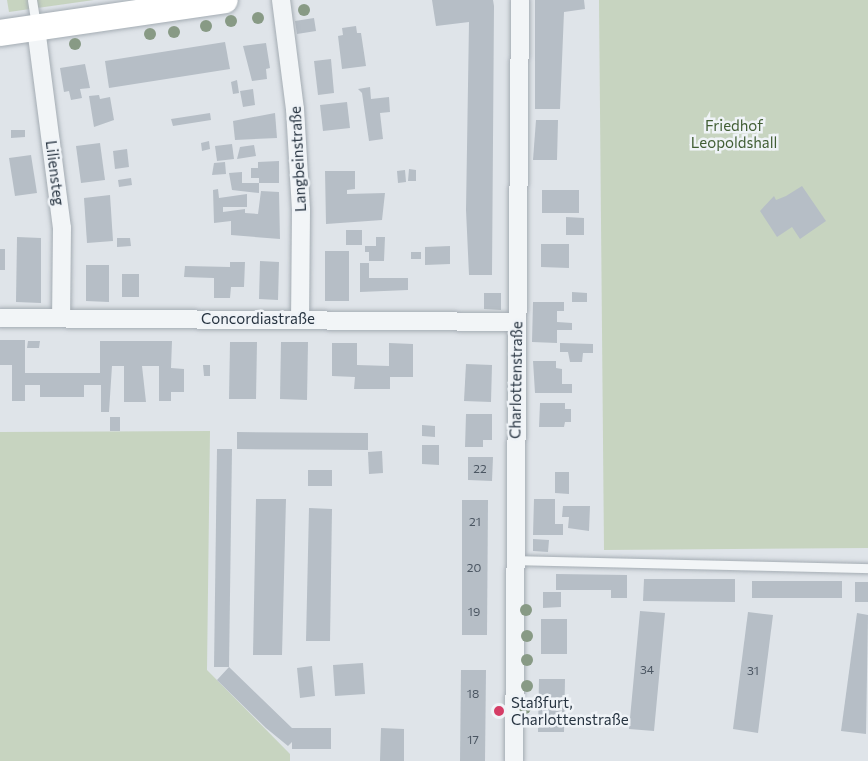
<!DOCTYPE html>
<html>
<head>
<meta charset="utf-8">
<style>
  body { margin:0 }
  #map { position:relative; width:868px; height:761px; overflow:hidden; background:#dfe4e9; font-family:Commissioner,sans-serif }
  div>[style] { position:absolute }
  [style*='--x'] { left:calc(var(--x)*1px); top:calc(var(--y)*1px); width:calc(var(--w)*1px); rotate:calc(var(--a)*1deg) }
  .green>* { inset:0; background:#c7d4c0 }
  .building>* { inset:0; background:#b6bec6 }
  .roads { filter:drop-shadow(0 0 2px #a4acb3) drop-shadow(0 0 2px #a4acb3) }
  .service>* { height:9px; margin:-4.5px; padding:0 4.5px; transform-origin:4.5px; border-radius:4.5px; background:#f2f5f7 }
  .minor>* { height:18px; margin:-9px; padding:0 9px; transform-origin:9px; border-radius:9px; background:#f2f5f7 }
  .secondary>* { height:26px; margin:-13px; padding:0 13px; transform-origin:13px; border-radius:13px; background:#fff }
  .trees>* { width:12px; height:12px; margin:-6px; border-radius:50%; background:#889a85 }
  .dots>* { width:16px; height:16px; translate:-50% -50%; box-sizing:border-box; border:3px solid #eff3f7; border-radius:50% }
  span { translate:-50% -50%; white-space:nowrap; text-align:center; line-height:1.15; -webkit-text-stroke:5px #eff3f7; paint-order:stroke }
  .number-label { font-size:12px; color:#4b5662 }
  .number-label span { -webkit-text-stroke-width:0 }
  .park-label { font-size:15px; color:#415e34 }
  .street-label { font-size:15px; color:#273441 }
  .poi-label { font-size:15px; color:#273441 }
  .left { translate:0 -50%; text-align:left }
</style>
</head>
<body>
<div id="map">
  <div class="green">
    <i style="clip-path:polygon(7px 0,94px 0,9px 12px)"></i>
    <i style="clip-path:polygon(599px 0,868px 0,868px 548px,604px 550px)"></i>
    <i style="clip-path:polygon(210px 431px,207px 670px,290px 754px,290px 761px,0 761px,0 432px)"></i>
  </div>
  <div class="building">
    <i style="clip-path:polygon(432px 0,493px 0,494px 6px,492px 275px,469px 275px,466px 210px,469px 22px,436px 26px)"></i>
    <i style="clip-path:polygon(535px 0,584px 0,585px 9px,564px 12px,560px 109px,535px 109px)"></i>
    <i style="clip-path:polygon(314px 18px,316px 31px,297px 34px,295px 21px)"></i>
    <i style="clip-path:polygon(356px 26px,357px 33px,361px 33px,366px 66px,342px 69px,338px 36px,343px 35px,342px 28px)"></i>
    <i style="clip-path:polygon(225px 42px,230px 69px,109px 88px,105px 61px)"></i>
    <i style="clip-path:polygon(266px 43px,270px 68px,266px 69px,267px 79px,252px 81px,243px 46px)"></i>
    <i style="clip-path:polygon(331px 59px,334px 93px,318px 95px,314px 61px)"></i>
    <i style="clip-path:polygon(85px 64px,90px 88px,80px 89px,82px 98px,71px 100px,69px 91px,64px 92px,60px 68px)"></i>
    <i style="clip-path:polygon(237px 80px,239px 93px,233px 94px,231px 82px)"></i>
    <i style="clip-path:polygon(370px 87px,371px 99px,389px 97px,390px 112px,380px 113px,383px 139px,369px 141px,362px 93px,358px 89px)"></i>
    <i style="clip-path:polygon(253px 89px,255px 105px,243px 107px,240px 91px)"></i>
    <i style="clip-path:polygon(99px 95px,100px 99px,110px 97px,114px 120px,94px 127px,89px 96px)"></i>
    <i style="clip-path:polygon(347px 102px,350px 128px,323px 131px,320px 105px)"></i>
    <i style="clip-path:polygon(210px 113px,211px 120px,173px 126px,171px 119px)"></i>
    <i style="clip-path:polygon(275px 113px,277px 138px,235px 140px,233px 121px)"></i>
    <i style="clip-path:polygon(536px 120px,558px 120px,557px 160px,533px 160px)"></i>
    <i style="clip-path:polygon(11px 130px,25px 130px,25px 137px,11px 138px)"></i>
    <i style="clip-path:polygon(209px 141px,210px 149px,202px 151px,201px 143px)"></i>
    <i style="clip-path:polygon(100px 143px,105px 180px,81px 183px,76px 146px)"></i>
    <i style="clip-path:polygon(232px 144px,234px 159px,217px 161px,215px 146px)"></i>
    <i style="clip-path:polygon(254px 145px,256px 156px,237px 159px,240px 147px)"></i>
    <i style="clip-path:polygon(127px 149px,129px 167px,115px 169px,113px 151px)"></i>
    <i style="clip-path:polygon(31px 155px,37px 193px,15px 196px,9px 158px)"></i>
    <i style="clip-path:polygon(279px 161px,279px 183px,259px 183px,259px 178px,251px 178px,251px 168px,258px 168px,258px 162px)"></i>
    <i style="clip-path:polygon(225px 162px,226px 174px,212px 175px,214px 163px)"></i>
    <i style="clip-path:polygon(409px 169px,416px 170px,416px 181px,408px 181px)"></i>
    <i style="clip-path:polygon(405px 170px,406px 182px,398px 183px,397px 171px)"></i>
    <i style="clip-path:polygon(325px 171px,355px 171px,355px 189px,347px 190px,347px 194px,385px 193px,382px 220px,326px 224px)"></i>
    <i style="clip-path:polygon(242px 172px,242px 183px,259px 183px,259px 193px,232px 190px,229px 173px)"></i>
    <i style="clip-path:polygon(131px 178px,132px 185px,119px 187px,118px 180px)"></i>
    <i style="clip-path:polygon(802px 186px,826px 221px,800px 239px,792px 227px,777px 237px,760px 211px,774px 196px,776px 200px,786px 196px)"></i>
    <i style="clip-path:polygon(218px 189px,219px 198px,247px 194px,247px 207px,223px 207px,223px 212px,245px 209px,245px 213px,258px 214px,261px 191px,279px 192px,280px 239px,231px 235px,231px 221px,214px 223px,213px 190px)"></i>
    <i style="clip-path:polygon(542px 190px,579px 190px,579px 213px,542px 213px)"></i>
    <i style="clip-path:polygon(110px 195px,113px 241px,87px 243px,84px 198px)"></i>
    <i style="clip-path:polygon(566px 217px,584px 218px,584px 235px,566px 235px)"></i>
    <i style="clip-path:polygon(346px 230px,362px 230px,362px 245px,346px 245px)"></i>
    <i style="clip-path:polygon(17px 237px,41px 238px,41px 303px,16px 302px)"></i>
    <i style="clip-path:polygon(376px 237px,385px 237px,384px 261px,369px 261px,369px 252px,365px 252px,365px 246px,376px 246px)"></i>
    <i style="clip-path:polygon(117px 238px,130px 238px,131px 246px,117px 247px)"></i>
    <i style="clip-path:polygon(541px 244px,569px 244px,569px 268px,541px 267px)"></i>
    <i style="clip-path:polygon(450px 246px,450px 264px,425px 265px,425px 247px)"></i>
    <i style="clip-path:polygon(0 249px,5px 249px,5px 270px,0 270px)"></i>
    <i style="clip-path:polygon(325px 251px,349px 251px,349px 301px,325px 301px)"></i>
    <i style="clip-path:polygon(411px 252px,421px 252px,421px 259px,411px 259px)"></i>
    <i style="clip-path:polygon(260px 261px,279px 262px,278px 300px,259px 299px)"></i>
    <i style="clip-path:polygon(230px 262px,245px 262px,244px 287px,231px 287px,230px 298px,214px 298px,214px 278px,184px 277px,185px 266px,230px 267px)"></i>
    <i style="clip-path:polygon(360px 263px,369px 263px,369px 278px,408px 278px,408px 290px,360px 292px)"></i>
    <i style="clip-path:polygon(86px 265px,109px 265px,109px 302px,86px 301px)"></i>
    <i style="clip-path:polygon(122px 274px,139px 274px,139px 297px,122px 297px)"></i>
    <i style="clip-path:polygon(572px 292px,587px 293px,587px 302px,572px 302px)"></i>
    <i style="clip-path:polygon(484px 293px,501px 293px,501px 310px,484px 309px)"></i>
    <i style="clip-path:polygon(533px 302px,564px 302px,564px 311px,557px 311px,557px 322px,572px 323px,572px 330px,557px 330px,557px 343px,532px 342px)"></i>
    <i style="clip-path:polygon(0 340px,25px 340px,25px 373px,100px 373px,100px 341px,172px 341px,171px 368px,184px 369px,184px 392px,171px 392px,171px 401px,159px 401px,159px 366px,142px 366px,146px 402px,124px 402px,124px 366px,112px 366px,109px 412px,101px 412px,101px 385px,84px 385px,84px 397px,40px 397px,40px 385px,25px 385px,25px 401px,12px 401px,12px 365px,0 365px)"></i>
    <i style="clip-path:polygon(28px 341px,40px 341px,39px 348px,27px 348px)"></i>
    <i style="clip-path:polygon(230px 342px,257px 342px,256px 399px,229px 399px)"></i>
    <i style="clip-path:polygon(281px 342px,308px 342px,307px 400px,280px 399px)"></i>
    <i style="clip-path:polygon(332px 343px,357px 343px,357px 365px,389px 366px,389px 343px,413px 344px,413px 377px,390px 377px,390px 389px,354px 389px,355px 377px,332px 376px)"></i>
    <i style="clip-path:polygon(560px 343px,593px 344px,593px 353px,583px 353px,582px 362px,570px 362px,568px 352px,560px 352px)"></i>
    <i style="clip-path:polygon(533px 361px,556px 361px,556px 368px,562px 369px,562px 384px,572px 384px,572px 393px,535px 393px)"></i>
    <i style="clip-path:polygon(466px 364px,492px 365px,491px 402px,464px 401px)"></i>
    <i style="clip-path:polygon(203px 365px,210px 365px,210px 376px,204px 376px)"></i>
    <i style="clip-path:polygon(540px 403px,565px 403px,565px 409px,571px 409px,571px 422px,565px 422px,564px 427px,539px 427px)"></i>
    <i style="clip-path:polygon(466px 414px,492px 414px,492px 440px,483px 440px,483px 447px,465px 447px)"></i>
    <i style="clip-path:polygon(110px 417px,120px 417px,120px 431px,110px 431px)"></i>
    <i style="clip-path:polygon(422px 425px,435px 426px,435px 437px,422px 436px)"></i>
    <i style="clip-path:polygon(237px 432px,368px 433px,368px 450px,237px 449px)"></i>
    <i style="clip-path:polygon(422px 445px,439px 445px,439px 465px,422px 464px)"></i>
    <i style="clip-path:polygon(217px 449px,232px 449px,229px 667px,214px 667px)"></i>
    <i style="clip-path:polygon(382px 451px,383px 473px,369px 474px,368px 452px)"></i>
    <i style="clip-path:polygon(468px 457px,493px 457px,492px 481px,468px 480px)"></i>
    <i style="clip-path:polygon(308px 470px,332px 470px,332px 486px,308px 486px)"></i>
    <i style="clip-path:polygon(555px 472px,569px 472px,569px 494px,555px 493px)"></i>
    <i style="clip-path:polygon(256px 499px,286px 499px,282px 655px,253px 655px)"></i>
    <i style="clip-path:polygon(534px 499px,555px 499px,555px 524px,563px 524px,563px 535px,533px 535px)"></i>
    <i style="clip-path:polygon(462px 500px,488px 500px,487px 635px,462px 635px)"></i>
    <i style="clip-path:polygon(563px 506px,590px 506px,589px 531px,568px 528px,569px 517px,562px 517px)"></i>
    <i style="clip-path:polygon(309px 508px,332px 509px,330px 641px,306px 641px)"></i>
    <i style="clip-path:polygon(533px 539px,549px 540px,548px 552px,533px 551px)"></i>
    <i style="clip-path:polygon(556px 574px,627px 575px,627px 598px,611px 598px,611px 590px,556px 590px)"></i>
    <i style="clip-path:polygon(644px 579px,735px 579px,735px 602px,643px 601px)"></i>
    <i style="clip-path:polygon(752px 581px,842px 581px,842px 598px,752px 598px)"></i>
    <i style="clip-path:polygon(855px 582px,868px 582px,868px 602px,855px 602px)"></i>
    <i style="clip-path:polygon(543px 592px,561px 592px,561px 607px,543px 608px)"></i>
    <i style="clip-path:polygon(640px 611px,665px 613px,654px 731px,629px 729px)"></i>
    <i style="clip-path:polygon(748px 612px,773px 615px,758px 733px,733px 729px)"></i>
    <i style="clip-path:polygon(857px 613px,868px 615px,866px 734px,841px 731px)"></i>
    <i style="clip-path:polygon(541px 619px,567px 619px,567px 654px,541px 654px)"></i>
    <i style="clip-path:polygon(363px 663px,365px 694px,335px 696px,333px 665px)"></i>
    <i style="clip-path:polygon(312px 666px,315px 696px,300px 698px,297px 668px)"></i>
    <i style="clip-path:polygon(229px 667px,292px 728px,331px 728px,331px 749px,292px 749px,292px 742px,288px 746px,266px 728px,217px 680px)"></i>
    <i style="clip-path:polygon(461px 670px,486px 670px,485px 761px,460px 761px)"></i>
    <i style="clip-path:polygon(539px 679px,565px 679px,564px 732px,538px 732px)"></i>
    <i style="clip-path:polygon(381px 728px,404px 729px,404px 761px,380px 761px)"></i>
  </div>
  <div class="roads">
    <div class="service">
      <i style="--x:32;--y:0;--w:26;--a:81"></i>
      <i style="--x:514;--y:560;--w:354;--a:1.3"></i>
    </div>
    <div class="minor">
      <i style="--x:281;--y:0;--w:110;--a:82.7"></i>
      <i style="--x:295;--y:109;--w:101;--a:86.6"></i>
      <i style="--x:301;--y:210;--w:110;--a:90.5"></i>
      <i style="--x:36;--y:28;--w:202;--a:82.6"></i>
      <i style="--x:62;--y:228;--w:90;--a:90.6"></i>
      <i style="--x:0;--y:318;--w:517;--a:0.44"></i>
      <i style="--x:514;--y:761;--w:761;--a:-89.55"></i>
    </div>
    <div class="secondary">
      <i style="--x:0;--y:33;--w:227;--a:-8.3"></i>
    </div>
  </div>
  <div class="trees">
    <i style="left:304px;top:10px"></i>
    <i style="left:258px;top:18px"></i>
    <i style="left:231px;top:21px"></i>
    <i style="left:206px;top:26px"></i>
    <i style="left:174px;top:32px"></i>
    <i style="left:150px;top:34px"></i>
    <i style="left:75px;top:44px"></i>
    <i style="left:526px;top:610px"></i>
    <i style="left:527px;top:636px"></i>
    <i style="left:527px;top:660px"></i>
    <i style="left:527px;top:686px"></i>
    <i style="left:525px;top:708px"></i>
  </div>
  <div class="dots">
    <i style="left:499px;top:711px;background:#d53d66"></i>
  </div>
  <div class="number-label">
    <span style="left:480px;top:469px">22</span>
    <span style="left:475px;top:522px">21</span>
    <span style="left:474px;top:568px">20</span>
    <span style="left:474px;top:612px">19</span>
    <span style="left:647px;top:670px">34</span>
    <span style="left:753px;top:671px">31</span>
    <span style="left:473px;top:694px">18</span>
    <span style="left:473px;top:740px">17</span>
  </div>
  <div class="park-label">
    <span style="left:734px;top:134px">Friedhof<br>Leopoldshall</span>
  </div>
  <div class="street-label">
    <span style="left:298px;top:159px;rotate:-93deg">Langbeinstraße</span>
    <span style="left:55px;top:173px;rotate:83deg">Liliensteg</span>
    <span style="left:258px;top:319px">Concordiastraße</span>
    <span style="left:516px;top:380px;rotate:-89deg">Charlottenstraße</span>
  </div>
  <div class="poi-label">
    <span class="left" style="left:511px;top:711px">Staßfurt,<br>Charlottenstraße</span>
  </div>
</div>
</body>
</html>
